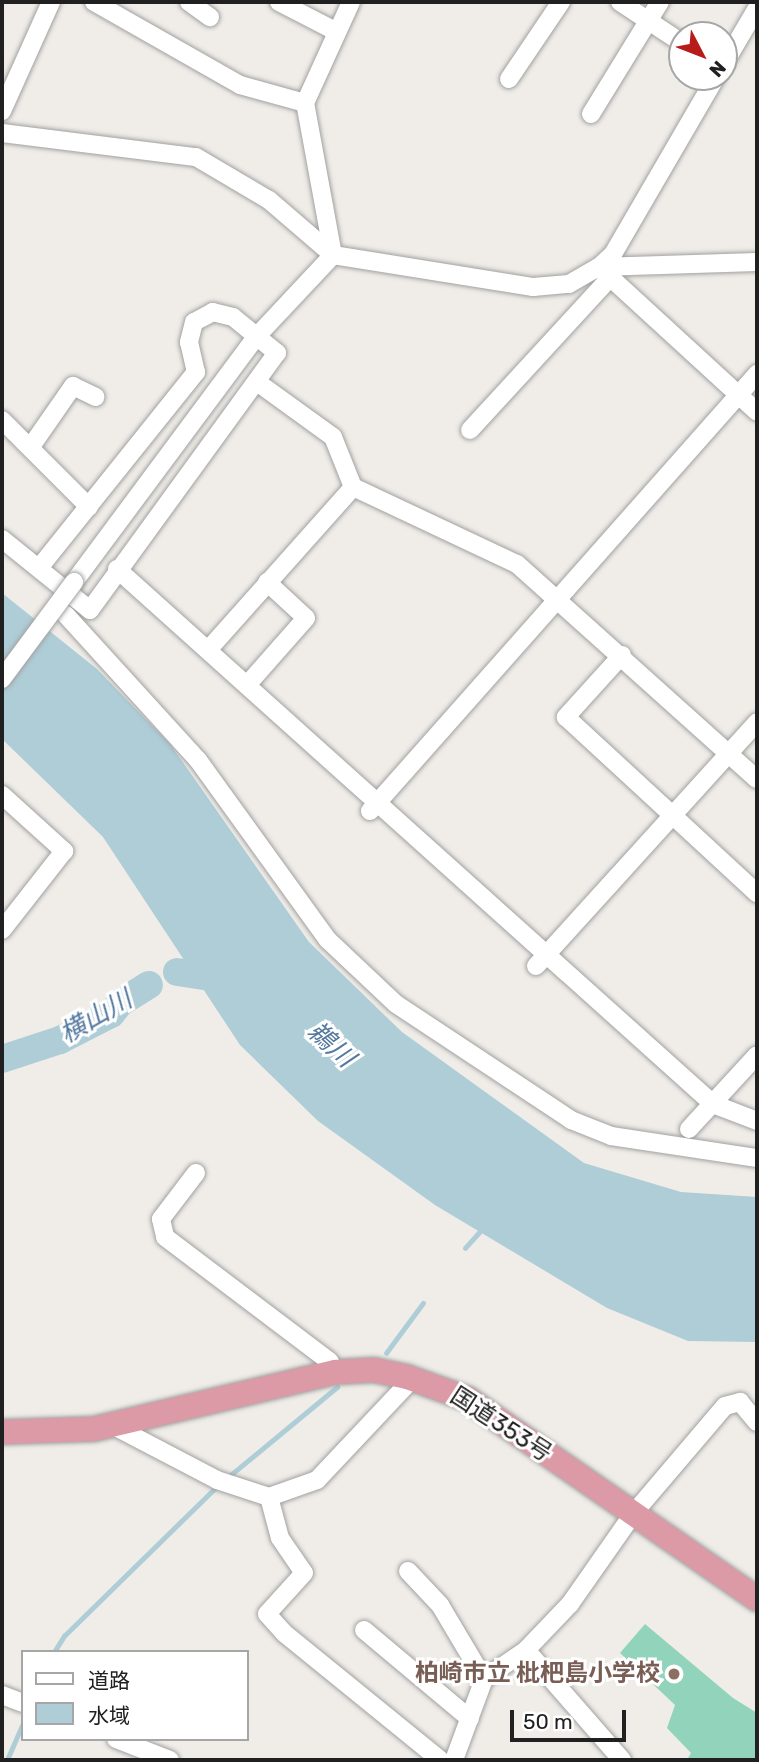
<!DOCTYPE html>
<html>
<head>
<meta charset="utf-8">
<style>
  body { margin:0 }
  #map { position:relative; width:759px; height:1762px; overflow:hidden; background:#f0ede8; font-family:Rubik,"Noto Sans JP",sans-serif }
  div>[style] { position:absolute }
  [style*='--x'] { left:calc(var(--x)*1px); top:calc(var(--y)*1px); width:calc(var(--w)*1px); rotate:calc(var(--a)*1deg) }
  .pitch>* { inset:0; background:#91d4bb }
  .water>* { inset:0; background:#aecdd7 }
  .stream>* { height:4.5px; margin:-2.25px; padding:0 2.25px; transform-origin:2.25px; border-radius:2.25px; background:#aecdd7 }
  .river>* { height:28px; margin:-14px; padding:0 14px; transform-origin:14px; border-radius:14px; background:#aecdd7 }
  .roads { filter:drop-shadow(0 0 2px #a1a1a1) drop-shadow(0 0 2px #a1a1a1) }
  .minor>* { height:18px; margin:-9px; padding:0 9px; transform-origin:9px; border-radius:9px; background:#fff }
  .highway>* { height:24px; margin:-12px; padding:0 12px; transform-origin:12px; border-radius:12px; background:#dc9aa6 }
  .bridges { filter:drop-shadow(0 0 2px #a1a1a1) drop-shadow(0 0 2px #a1a1a1) }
  .minor-bridge>* { height:18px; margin:-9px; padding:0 9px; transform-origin:9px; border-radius:9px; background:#fff }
  .dots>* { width:19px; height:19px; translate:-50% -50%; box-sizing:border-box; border:4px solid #fff; border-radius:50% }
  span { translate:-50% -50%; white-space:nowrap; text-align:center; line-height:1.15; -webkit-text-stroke:6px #fff; paint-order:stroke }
  .street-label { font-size:24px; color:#202020 }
  .education-label { font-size:24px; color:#785e54; font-weight:700 }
  .right { translate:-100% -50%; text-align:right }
  .water-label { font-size:26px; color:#54789e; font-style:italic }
  .frame { position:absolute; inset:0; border:4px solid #202020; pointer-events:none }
  .legend { position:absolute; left:21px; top:1650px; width:228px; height:91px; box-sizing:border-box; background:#fff; border:2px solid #a6a6a6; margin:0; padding:9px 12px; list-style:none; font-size:21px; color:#202020 }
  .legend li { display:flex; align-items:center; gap:14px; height:35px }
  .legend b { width:35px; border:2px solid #a6a6a6 }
  .north { position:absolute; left:668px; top:21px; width:70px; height:70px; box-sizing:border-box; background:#fff; border:2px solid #a6a6a6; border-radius:50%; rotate:132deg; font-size:19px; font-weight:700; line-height:28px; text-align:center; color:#202020 }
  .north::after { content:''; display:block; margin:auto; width:24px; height:32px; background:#b71c1a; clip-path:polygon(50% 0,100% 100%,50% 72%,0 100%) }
  .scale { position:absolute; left:510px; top:1710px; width:116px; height:32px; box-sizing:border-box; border:4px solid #202020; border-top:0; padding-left:9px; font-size:21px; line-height:24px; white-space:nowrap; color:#202020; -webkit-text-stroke:5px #fff; paint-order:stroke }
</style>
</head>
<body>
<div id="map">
  <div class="pitch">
    <i style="clip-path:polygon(645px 1624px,733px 1698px,757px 1713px,757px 1760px,687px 1760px,691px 1753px,667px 1728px,675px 1705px,620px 1653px)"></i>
  </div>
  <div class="water">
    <i style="clip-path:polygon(2px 593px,97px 669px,170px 744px,309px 942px,402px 1032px,584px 1163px,681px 1192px,757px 1197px,757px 1342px,688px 1341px,607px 1308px,435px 1205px,318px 1121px,240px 1045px,103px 837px,2px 739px)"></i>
  </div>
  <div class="stream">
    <i style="--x:465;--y:1248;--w:27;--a:-48"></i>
    <i style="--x:386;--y:1353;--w:62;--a:-53.5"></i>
    <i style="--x:227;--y:1478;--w:143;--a:-39.6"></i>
    <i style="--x:54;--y:1652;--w:19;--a:-58"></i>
    <i style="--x:64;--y:1636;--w:216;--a:-44.4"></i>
    <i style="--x:7;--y:1760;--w:40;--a:-66.6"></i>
  </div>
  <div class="river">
    <i style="--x:177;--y:972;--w:55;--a:8.4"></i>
    <i style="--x:2;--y:1059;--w:61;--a:-18.1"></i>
    <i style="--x:60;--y:1040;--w:57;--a:-27"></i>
    <i style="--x:111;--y:1014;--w:14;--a:-51"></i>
    <i style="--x:120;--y:1003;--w:34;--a:-32"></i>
  </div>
  <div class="roads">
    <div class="minor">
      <i style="--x:94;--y:2;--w:168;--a:29.6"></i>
      <i style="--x:240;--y:85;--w:67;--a:15.5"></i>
      <i style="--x:189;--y:2;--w:26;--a:36"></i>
      <i style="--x:279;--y:2;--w:65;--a:27.3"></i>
      <i style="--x:620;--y:2;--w:74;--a:33.5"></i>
      <i style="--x:724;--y:64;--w:65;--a:-59.5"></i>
      <i style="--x:509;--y:79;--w:93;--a:-56"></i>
      <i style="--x:2;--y:111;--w:120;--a:-65.8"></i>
      <i style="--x:591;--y:114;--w:132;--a:-58.4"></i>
      <i style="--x:2;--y:133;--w:195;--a:7.1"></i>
      <i style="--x:196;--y:157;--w:85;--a:30.5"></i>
      <i style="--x:269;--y:200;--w:84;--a:40.7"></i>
      <i style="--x:333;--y:255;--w:203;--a:9.1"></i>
      <i style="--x:533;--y:287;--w:36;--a:-5"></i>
      <i style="--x:569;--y:284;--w:34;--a:-30"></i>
      <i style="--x:599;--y:267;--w:214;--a:42.5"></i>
      <i style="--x:333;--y:255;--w:155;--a:-100.4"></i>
      <i style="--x:305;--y:103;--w:111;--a:-65.5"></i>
      <i style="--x:599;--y:267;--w:19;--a:-43"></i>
      <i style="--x:613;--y:254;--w:205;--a:-59.8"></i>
      <i style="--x:599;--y:267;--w:158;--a:-1.8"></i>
      <i style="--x:257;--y:382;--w:94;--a:35.9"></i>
      <i style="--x:333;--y:437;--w:54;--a:68.2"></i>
      <i style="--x:353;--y:487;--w:181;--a:25.2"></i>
      <i style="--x:517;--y:564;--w:322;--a:41.9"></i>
      <i style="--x:2;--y:420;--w:123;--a:45"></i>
      <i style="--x:470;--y:430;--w:207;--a:-47.4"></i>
      <i style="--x:32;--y:445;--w:72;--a:-55.2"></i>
      <i style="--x:73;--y:386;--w:25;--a:26"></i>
      <i style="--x:2;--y:539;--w:113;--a:38.9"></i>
      <i style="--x:90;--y:610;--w:318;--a:-54"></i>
      <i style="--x:277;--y:353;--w:57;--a:-140.7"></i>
      <i style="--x:233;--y:317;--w:21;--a:-166"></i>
      <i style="--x:213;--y:312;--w:21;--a:152"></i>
      <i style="--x:194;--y:322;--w:21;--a:104"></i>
      <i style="--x:189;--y:342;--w:31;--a:77"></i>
      <i style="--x:196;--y:372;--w:251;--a:128.7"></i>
      <i style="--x:117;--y:569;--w:801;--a:41.91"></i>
      <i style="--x:713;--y:1104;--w:47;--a:21.1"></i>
      <i style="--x:74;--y:582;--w:307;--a:-53.4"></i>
      <i style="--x:257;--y:336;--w:111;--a:-46.8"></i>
      <i style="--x:66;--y:615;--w:196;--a:47.7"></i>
      <i style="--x:198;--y:760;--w:222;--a:54.2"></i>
      <i style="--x:328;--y:940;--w:93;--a:43.3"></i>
      <i style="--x:396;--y:1004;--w:210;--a:33.5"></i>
      <i style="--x:571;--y:1120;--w:43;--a:21.8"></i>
      <i style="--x:611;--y:1136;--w:148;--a:8.6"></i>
      <i style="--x:208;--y:650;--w:218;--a:-48.3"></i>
      <i style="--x:622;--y:655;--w:84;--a:132.1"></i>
      <i style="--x:566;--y:717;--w:260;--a:42.7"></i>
      <i style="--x:247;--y:685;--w:89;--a:-48.6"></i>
      <i style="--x:306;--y:618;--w:53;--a:-137.3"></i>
      <i style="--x:2;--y:795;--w:84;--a:42.1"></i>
      <i style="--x:64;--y:851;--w:100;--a:128.1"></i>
      <i style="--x:370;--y:811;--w:584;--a:-48.47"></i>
      <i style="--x:536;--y:966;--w:329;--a:-47.8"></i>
      <i style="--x:689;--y:1129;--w:100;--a:-47.4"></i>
      <i style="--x:196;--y:1173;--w:58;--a:127.3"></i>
      <i style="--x:161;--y:1219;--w:18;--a:77"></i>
      <i style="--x:165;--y:1237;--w:206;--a:37.1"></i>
      <i style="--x:329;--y:1361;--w:13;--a:58"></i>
      <i style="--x:112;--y:1425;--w:119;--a:27.6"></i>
      <i style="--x:217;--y:1480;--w:55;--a:18.1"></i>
      <i style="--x:269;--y:1497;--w:51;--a:-19.5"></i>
      <i style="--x:317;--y:1480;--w:140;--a:-46.7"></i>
      <i style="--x:269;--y:1497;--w:42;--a:75"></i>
      <i style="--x:280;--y:1538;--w:42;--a:55.6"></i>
      <i style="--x:304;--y:1573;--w:55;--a:132.1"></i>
      <i style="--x:267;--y:1614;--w:25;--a:48"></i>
      <i style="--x:284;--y:1633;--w:201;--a:39.1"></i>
      <i style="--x:408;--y:1571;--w:47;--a:46.7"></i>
      <i style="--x:440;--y:1605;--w:86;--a:59.3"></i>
      <i style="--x:364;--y:1630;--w:138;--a:40"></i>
      <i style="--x:526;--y:1650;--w:146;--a:48.9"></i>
      <i style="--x:2;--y:1695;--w:22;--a:21"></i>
      <i style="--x:116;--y:1739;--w:58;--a:21.3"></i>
      <i style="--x:454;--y:1760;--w:86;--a:-69.7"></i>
      <i style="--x:484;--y:1679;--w:51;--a:-34.6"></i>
      <i style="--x:526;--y:1650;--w:64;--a:-46.3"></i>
      <i style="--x:570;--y:1604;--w:110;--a:-55"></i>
      <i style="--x:633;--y:1514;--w:142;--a:-49.6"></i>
      <i style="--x:725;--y:1406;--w:16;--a:-15"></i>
      <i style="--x:740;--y:1402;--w:26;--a:50"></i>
    </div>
    <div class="highway">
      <i style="--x:2;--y:1432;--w:92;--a:-1.9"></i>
      <i style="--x:94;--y:1429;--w:249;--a:-13.3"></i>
      <i style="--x:336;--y:1372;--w:38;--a:-3"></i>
      <i style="--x:374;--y:1370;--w:34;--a:12"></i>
      <i style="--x:407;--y:1377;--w:65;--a:19.8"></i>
      <i style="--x:468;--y:1399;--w:351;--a:34.7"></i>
    </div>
  </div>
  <div class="bridges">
    <div class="minor-bridge">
      <i style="--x:2;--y:679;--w:121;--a:-53.4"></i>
    </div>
  </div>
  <div class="dots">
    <i style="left:674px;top:1674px;background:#8d6e63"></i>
  </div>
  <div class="street-label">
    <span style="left:501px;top:1425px;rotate:33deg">国道353号</span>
  </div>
  <div class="education-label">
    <span class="right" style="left:660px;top:1674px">柏崎市立 枇杷島小学校</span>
  </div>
  <div class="water-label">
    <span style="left:96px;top:1017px;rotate:-30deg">横山川</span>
    <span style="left:331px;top:1045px;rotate:42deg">鵜川</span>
  </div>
  <div class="frame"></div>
  <ul class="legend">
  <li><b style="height:9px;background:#fff"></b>道路</li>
  <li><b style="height:19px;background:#aecdd7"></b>水域</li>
  </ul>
  <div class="north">N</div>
  <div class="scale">50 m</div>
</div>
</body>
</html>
